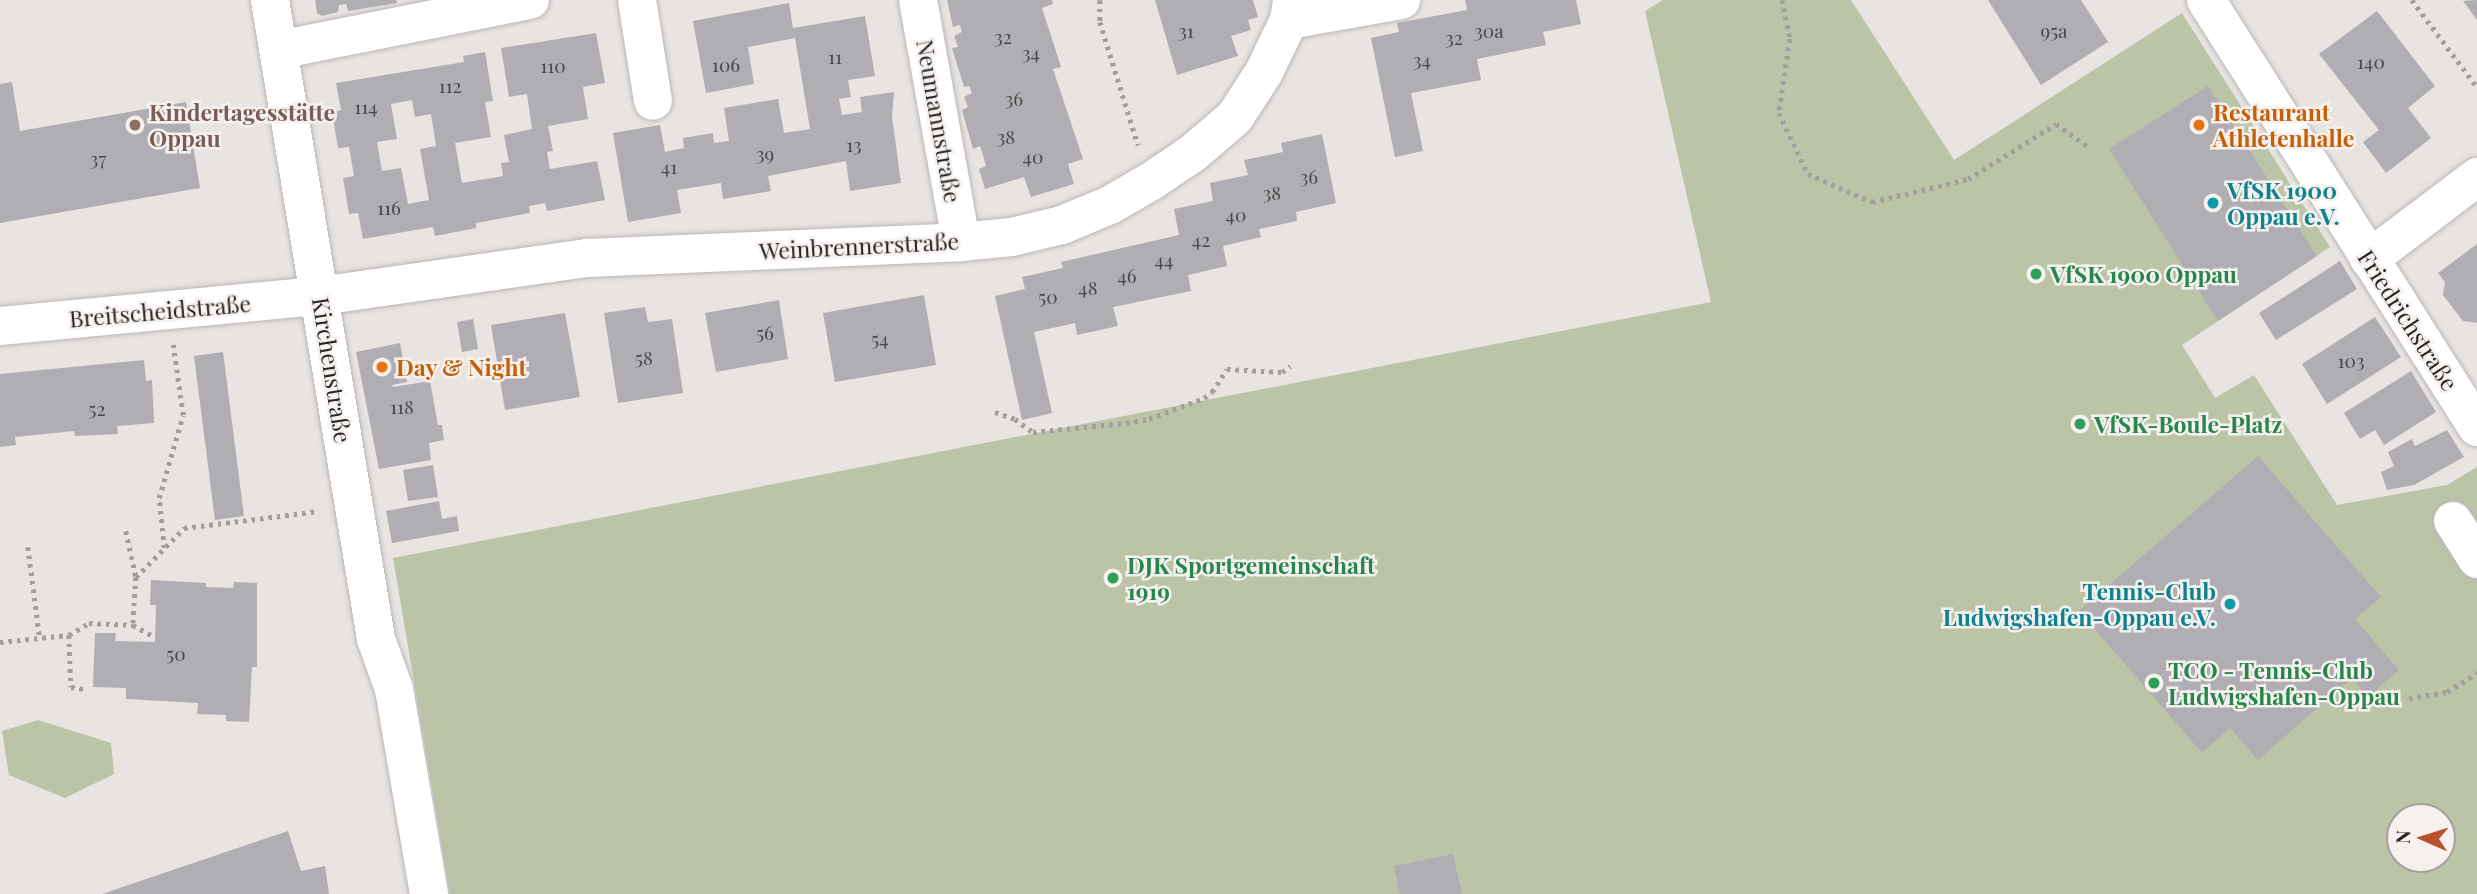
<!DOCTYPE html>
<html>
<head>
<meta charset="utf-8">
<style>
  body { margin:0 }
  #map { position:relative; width:2477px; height:894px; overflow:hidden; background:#e8e4e2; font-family:"Playfair Display",serif }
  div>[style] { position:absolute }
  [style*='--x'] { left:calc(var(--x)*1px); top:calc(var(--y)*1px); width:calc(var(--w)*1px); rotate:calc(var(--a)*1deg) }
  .green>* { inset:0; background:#bbc4a7 }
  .building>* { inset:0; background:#b0aeb2 }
  .path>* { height:4.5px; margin-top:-2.25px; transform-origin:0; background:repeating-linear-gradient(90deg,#a19e9d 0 3.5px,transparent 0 8.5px) }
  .roads { filter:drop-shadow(0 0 2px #bbb7b5) drop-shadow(0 0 2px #bbb7b5) }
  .minor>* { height:38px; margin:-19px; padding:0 19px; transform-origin:19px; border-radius:19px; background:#fff }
  .dots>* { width:19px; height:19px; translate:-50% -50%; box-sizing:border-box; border:4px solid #f6f1ef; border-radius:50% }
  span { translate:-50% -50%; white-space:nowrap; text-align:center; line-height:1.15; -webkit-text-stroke:5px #f6f1ef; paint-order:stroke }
  .number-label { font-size:19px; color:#494848 }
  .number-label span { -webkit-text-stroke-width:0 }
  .education-label { font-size:23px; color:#785e54; font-weight:700 }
  .left { translate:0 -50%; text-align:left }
  .food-label { font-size:23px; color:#c56008; font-weight:700 }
  .street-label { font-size:23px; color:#272625 }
  .culture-label { font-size:23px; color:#0d838f; font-weight:700 }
  .right { translate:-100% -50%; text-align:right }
  .leisure-label { font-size:23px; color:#27864d; font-weight:700 }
  .north { position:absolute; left:2386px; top:803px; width:70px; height:70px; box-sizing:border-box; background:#f6f1ef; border:2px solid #a3a09e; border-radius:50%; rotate:273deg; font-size:19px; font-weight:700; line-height:28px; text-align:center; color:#272625 }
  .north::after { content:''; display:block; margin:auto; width:24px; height:32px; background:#b9512b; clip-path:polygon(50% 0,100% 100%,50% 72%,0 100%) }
</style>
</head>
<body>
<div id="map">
  <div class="green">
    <i style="clip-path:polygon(evenodd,1663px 0,1851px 0,1954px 160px,2182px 13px,2330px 247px,2182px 345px,2215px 398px,2254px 375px,2337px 505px,2447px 485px,2477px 467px,2477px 894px,450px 894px,393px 558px,1711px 302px,1645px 11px,1663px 0,2400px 817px,2442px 817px,2442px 859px,2400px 859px,2400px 817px)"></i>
    <i style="clip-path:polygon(38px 720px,111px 743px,114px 774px,65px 798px,9px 775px,2px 731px)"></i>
  </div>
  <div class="building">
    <i style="clip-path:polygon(315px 0,396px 0,397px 3px,348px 11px,346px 4px,339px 5px,338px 12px,322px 16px,317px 13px)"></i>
    <i style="clip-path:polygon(947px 0,1052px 0,1053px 4px,1042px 8px,1061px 67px,1053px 69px,1083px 159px,1068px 164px,1074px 184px,1031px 197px,1024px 177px,985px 189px,979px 169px,986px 166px,983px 155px,980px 146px,973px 149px,962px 110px,968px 107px,964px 97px,972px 93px,969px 86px,964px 87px,952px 48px,958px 47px,954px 36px,962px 32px,960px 25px,953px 27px)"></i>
    <i style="clip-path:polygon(1155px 0,1253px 0,1258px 17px,1248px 20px,1251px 30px,1231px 36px,1238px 56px,1177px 75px)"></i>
    <i style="clip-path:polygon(1465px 0,1576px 0,1581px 24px,1543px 32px,1546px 45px,1477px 59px,1481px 80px,1411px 93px,1423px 151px,1395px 157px,1371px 38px,1399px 32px,1397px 23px,1467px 10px)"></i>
    <i style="clip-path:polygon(1988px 0,2081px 0,2108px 42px,2041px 85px)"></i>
    <i style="clip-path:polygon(2477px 0,2477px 20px,2463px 1px)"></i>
    <i style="clip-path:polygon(789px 3px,793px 28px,865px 16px,875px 76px,848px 80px,851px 97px,839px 99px,842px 115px,862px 112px,860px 97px,894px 92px,892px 116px,901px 183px,850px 191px,846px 161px,768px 176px,771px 191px,723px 199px,721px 183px,677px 190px,681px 213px,628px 222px,613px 133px,660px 125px,665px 152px,684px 148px,683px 138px,713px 133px,714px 143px,729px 141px,724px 108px,778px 99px,784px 133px,810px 129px,795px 38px,748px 47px,754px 84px,706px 93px,693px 21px)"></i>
    <i style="clip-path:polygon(2377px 11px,2435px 86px,2408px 108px,2431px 138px,2386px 173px,2363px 142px,2379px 130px,2319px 54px)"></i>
    <i style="clip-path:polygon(evenodd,596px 33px,605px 83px,583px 87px,588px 119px,548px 126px,553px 151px,547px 152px,550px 169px,597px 161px,605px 200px,547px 211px,545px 203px,529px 206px,530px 213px,476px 223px,476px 228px,435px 236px,433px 227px,363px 239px,358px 213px,349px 214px,343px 178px,354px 176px,349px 147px,338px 148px,332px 112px,341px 110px,336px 83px,464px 62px,463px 56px,485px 52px,493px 101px,485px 102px,491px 137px,455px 143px,462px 183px,503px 176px,501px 163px,509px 162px,504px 135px,532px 129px,527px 94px,509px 97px,501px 48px,596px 33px,412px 100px,415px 117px,431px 114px,436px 146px,420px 149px,429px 200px,408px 204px,401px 168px,382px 171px,377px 142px,397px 139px,391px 104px,412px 100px)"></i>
    <i style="clip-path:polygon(12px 82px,20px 131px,186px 102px,200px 188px,0 223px,0 84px)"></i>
    <i style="clip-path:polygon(2208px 86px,2317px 256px,2218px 321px,2109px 149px)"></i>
    <i style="clip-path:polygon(1322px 134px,1336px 203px,1296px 212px,1297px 221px,1259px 229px,1261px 237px,1223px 246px,1227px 266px,1188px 275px,1191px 291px,1113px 307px,1118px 326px,1077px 335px,1075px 323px,1034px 332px,1052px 413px,1022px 420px,995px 296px,1025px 289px,1022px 277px,1063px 268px,1061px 262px,1179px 235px,1174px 209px,1213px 201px,1210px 183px,1248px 175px,1244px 160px,1283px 152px,1281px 143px)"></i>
    <i style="clip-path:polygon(2477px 244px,2477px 323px,2463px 321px,2443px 295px,2445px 282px,2438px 273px)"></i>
    <i style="clip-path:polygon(2340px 261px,2357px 289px,2276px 340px,2259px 313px)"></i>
    <i style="clip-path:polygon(924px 295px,936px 365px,835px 382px,823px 313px)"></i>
    <i style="clip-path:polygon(779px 300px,788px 359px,716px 372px,705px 313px)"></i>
    <i style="clip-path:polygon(645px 307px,648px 322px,672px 319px,683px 393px,618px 403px,604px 313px)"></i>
    <i style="clip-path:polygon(565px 313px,580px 397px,505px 410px,491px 325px)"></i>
    <i style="clip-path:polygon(2375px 317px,2401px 357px,2327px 404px,2302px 364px)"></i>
    <i style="clip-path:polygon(473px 319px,478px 349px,462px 352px,457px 322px)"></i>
    <i style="clip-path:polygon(400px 343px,407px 382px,392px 385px,393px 387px,430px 381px,438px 425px,442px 425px,444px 440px,429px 443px,431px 460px,379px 469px,356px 352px)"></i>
    <i style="clip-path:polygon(223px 352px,244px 516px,215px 520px,194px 356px)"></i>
    <i style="clip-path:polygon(144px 360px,146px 381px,152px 380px,154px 423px,117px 426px,118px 434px,75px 436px,74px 431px,15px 437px,16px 445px,0 447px,0 374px)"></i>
    <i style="clip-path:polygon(2411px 371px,2436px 412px,2384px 445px,2375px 430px,2360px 439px,2344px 413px)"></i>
    <i style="clip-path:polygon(2447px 430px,2464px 457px,2414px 485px,2387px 490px,2381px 472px,2394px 466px,2388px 452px,2412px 439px,2415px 446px)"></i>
    <i style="clip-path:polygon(2258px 456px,2381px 597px,2355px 619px,2399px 670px,2368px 697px,2352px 678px,2258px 760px,2230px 728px,2202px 753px,2079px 611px)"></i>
    <i style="clip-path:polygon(433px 465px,438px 497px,408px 501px,403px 470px)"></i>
    <i style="clip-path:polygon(439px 501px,442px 519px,457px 516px,459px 531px,392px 543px,386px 511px)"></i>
    <i style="clip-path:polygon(151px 580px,206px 583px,206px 587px,233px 588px,234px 582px,257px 583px,257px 667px,252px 667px,249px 722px,226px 721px,226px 715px,197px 714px,198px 703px,126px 699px,126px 688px,93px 687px,95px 633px,116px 633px,115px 641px,155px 642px,156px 605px,150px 605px)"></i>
    <i style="clip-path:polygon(288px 831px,301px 871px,325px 866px,329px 894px,102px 894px)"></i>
    <i style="clip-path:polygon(1453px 854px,1462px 894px,1400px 894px,1394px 866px)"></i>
  </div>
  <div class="path">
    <i style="--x:1100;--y:0;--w:22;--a:90"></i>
    <i style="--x:1100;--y:22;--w:129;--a:72.8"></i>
    <i style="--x:1782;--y:0;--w:40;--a:78"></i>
    <i style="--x:1790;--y:39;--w:75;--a:98.5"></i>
    <i style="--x:1779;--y:113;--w:68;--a:64.6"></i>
    <i style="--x:1808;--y:174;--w:70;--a:23.6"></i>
    <i style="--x:1872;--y:202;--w:99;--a:-13.5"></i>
    <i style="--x:1968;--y:179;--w:104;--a:-32"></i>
    <i style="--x:2056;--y:124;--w:38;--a:35"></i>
    <i style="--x:2412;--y:0;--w:109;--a:53.2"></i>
    <i style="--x:995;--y:412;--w:21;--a:19"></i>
    <i style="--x:1015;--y:419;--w:22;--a:36"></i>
    <i style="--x:1033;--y:432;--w:93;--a:-5.5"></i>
    <i style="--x:1126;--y:423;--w:23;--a:-10"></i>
    <i style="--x:1149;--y:419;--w:59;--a:-20.9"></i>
    <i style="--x:1204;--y:398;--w:10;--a:-37"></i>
    <i style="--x:1212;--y:392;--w:27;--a:-57"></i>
    <i style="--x:1227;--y:369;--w:55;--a:3.1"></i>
    <i style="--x:1282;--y:372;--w:10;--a:-37"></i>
    <i style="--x:126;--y:531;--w:47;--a:77.7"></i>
    <i style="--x:136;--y:577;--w:48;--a:93.6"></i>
    <i style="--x:133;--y:625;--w:25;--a:29"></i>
    <i style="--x:28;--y:547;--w:93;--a:82.6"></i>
    <i style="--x:164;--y:548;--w:50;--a:-95.7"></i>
    <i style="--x:159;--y:498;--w:86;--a:-73.9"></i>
    <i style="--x:183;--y:415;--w:71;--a:-98.1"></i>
    <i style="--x:136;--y:577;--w:69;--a:-45.6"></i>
    <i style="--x:184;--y:528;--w:136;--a:-7.2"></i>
    <i style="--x:69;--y:635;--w:52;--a:87.8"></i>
    <i style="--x:71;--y:687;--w:13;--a:9"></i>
    <i style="--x:0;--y:642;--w:69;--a:-5.8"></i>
    <i style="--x:69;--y:635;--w:23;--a:-31"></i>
    <i style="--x:89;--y:623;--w:44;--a:2.6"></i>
    <i style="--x:2409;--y:698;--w:38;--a:-9"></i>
    <i style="--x:2447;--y:692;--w:36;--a:-32"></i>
  </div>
  <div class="roads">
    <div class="minor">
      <i style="--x:270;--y:0;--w:648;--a:80.58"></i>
      <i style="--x:376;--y:639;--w:53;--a:70.2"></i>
      <i style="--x:394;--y:689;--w:208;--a:80.3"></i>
      <i style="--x:637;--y:0;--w:102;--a:81"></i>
      <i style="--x:918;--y:0;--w:246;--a:79.9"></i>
      <i style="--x:2206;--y:0;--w:506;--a:57.6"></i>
      <i style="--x:1289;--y:20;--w:114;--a:-10.1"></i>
      <i style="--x:279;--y:50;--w:256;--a:-11.3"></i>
      <i style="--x:2369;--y:259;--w:136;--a:-37.2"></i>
      <i style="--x:0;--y:326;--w:321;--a:-5.4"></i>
      <i style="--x:320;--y:296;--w:270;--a:-8.1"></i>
      <i style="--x:587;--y:258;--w:374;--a:-2.4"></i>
      <i style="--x:961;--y:242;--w:51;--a:-5.6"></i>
      <i style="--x:1012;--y:237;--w:51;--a:-13.5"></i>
      <i style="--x:1062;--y:225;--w:52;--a:-22.6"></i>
      <i style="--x:1110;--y:205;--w:46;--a:-29.9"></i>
      <i style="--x:1150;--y:182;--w:52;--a:-34"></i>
      <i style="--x:1193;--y:153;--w:55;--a:-40.6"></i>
      <i style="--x:1235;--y:117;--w:54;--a:-57.2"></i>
      <i style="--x:1264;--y:72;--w:58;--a:-64.3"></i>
      <i style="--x:1289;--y:20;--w:20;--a:-81"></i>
      <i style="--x:2453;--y:521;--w:45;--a:57.7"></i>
    </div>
  </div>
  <div class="dots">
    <i style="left:135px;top:125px;background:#8d6e63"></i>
    <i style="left:2199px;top:125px;background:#e8710a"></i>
    <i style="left:2213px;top:203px;background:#0f9aa8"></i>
    <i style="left:2036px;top:274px;background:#2e9e5b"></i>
    <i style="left:382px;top:367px;background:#e8710a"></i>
    <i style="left:2080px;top:424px;background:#2e9e5b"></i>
    <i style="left:1113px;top:578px;background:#2e9e5b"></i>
    <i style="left:2230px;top:604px;background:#0f9aa8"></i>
    <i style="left:2154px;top:683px;background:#2e9e5b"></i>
  </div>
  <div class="number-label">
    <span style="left:1186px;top:31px">31</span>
    <span style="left:1489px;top:31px">30a</span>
    <span style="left:2054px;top:31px">95a</span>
    <span style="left:1003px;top:37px">32</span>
    <span style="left:1454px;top:38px">32</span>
    <span style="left:1031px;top:53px">34</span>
    <span style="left:835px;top:57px">11</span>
    <span style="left:1422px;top:60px">34</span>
    <span style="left:2371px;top:62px">140</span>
    <span style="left:726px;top:65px">106</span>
    <span style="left:553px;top:66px">110</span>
    <span style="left:450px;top:86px">112</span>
    <span style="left:1014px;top:99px">36</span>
    <span style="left:366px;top:107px">114</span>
    <span style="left:1006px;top:137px">38</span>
    <span style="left:854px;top:145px">13</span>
    <span style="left:765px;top:154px">39</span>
    <span style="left:1033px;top:157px">40</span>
    <span style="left:98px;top:159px">37</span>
    <span style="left:669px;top:167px">41</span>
    <span style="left:1309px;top:177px">36</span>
    <span style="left:1272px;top:193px">38</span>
    <span style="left:389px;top:208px">116</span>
    <span style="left:1236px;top:215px">40</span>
    <span style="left:1201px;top:240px">42</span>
    <span style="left:1164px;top:260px">44</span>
    <span style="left:1127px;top:276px">46</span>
    <span style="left:1088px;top:288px">48</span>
    <span style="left:1048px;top:297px">50</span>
    <span style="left:765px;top:333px">56</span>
    <span style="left:880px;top:339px">54</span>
    <span style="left:644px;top:358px">58</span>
    <span style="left:2351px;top:361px">103</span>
    <span style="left:402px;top:407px">118</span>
    <span style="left:97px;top:409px">52</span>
    <span style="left:176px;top:654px">50</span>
  </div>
  <div class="education-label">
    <span class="left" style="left:149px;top:125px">Kindertagesstätte<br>Oppau</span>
  </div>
  <div class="food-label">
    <span class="left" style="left:2213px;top:125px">Restaurant<br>Athletenhalle</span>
    <span class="left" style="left:396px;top:367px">Day &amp; Night</span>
  </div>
  <div class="street-label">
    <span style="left:939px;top:121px;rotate:80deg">Neumannstraße</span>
    <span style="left:859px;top:246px;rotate:-3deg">Weinbrennerstraße</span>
    <span style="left:160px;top:311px;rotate:-5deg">Breitscheidstraße</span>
    <span style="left:2408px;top:320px;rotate:57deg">Friedrichstraße</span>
    <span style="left:332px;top:370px;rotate:81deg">Kirchenstraße</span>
  </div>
  <div class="culture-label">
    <span class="left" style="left:2227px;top:203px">VfSK 1900<br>Oppau e.V.</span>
    <span class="right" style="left:2216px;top:604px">Tennis-Club<br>Ludwigshafen-Oppau e.V.</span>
  </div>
  <div class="leisure-label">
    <span class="left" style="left:2050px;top:274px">VfSK 1900 Oppau</span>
    <span class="left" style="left:2094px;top:424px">VfSK-Boule-Platz</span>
    <span class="left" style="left:1127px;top:578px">DJK Sportgemeinschaft<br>1919</span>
    <span class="left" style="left:2168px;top:683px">TCO - Tennis-Club<br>Ludwigshafen-Oppau</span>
  </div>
  <div class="north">N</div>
</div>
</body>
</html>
